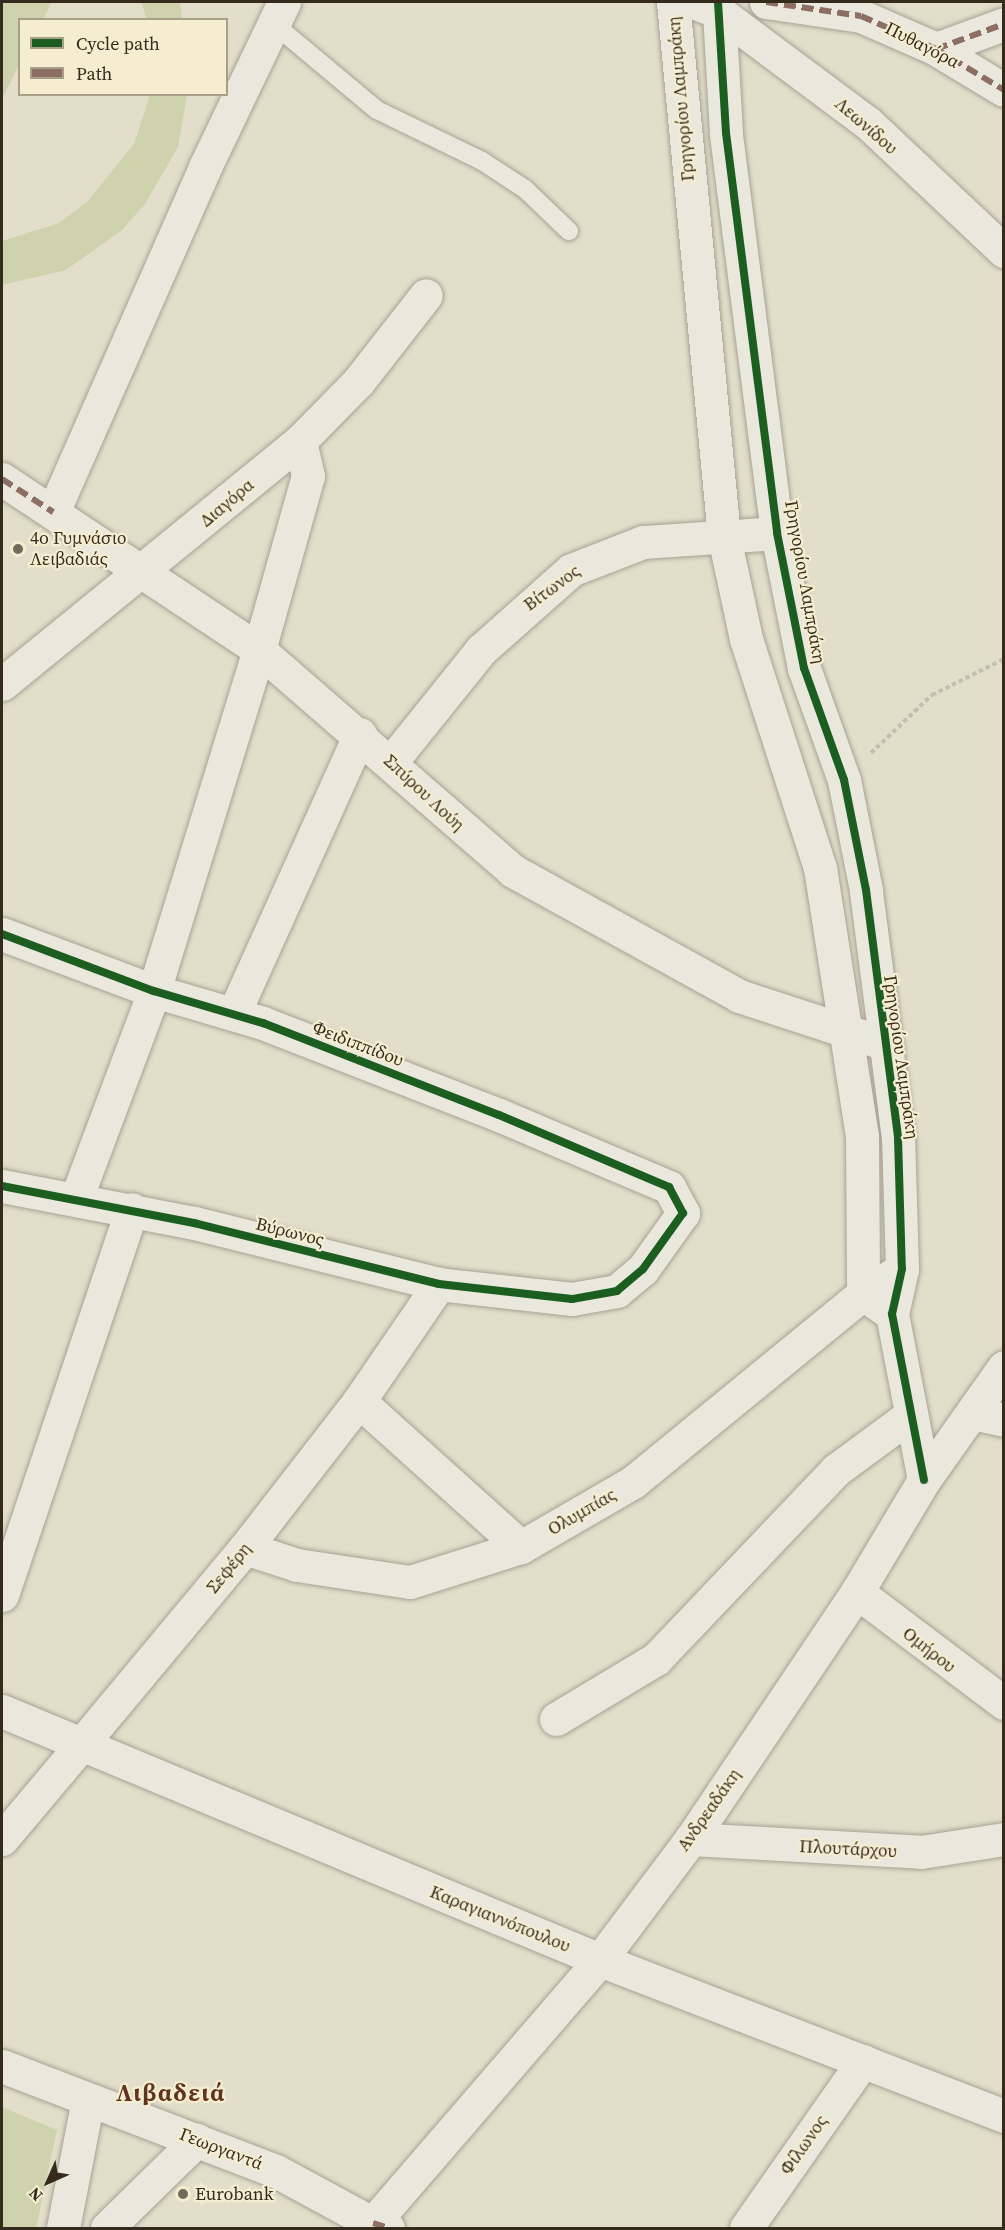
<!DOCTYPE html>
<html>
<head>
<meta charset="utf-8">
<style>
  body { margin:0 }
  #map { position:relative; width:1005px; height:2230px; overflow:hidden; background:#e2deca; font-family:"Source Serif 4",serif }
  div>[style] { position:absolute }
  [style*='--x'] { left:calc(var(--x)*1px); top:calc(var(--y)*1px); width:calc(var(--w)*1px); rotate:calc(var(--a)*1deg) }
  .green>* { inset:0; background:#ced3ad }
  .path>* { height:4px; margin-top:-2px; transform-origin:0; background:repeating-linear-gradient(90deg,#c3bfb3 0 4.5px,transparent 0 7.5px) }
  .roads { filter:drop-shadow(0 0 2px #a7a294) drop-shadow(0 0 2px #a7a294) }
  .lane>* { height:18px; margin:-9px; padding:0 9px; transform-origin:9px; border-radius:9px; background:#eae8dc }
  .street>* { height:33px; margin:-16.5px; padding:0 16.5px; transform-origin:16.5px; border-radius:16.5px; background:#eae8dc }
  .secondary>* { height:33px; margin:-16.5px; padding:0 16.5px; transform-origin:16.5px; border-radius:16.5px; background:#eae8dc }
  .quiet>* { height:6px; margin-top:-3px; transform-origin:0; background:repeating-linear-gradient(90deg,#8d6e63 0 12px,transparent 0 18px) }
  .cycleway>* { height:8px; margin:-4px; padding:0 4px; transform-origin:4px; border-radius:4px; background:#1b5e20 }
  .dots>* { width:16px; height:16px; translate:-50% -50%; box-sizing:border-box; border:3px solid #f4edd0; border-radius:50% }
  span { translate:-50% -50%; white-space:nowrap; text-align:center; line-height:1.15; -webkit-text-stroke:4.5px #f4edd0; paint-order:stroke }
  .street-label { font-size:18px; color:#352b1d }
  .poi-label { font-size:18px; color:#352b1d }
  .left { translate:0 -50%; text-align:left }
  .district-label { font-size:24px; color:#61321d; font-weight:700; letter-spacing:1.5px }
  .frame { position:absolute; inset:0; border:3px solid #352b1d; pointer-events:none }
  .legend { position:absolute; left:18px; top:18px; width:210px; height:78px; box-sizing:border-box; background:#f4edd0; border:2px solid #a89f88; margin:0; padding:8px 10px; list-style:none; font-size:18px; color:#352b1d }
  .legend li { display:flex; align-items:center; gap:12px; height:30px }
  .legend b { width:30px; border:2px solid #a89f88 }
  .north { position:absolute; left:18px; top:2152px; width:60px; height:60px; -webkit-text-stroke:4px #f4edd0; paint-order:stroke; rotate:225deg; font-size:16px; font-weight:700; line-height:24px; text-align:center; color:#352b1d }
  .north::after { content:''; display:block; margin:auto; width:21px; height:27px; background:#352b1d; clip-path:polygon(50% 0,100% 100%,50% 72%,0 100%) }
</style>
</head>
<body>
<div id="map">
  <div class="green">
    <i style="clip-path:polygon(2px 2px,52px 2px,43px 19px,20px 20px,19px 65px,2px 99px)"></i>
    <i style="clip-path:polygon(141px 2px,180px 2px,182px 19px,147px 19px)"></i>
    <i style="clip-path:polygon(150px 95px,187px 95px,178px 147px,145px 204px,122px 230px,66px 270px,2px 285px,2px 241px,59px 223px,87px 202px,134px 144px)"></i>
    <i style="clip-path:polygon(2px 2107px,57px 2130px,36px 2228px,2px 2228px)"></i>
  </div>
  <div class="path">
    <i style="--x:871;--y:753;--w:84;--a:-43.6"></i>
    <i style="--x:932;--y:695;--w:80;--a:-26.6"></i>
  </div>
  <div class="roads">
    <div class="lane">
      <i style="--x:274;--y:24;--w:134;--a:39.9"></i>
      <i style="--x:377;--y:110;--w:117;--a:25.9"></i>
      <i style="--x:482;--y:161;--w:51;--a:33.1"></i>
      <i style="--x:525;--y:189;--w:61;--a:43.7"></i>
    </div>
    <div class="street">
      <i style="--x:718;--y:2;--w:10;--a:84"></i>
      <i style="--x:719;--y:12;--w:186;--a:36.7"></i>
      <i style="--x:868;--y:123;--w:187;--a:43.3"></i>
      <i style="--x:766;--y:2;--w:96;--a:8.4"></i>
      <i style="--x:861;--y:16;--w:82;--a:23.7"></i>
      <i style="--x:936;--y:49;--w:79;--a:31.1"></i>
      <i style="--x:936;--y:49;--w:72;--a:-20.2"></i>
      <i style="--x:2;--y:479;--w:309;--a:33.6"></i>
      <i style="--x:259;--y:650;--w:337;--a:41"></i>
      <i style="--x:513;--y:871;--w:258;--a:28.9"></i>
      <i style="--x:739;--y:996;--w:151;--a:18.1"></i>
      <i style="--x:53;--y:512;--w:377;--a:-66.2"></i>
      <i style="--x:205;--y:167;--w:183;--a:-64.4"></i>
      <i style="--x:2;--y:684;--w:385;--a:-39.2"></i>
      <i style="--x:300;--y:441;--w:83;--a:-45.5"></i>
      <i style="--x:358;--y:382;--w:110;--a:-52"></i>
      <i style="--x:391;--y:762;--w:144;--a:-51.2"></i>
      <i style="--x:481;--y:650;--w:120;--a:-41.6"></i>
      <i style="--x:571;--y:570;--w:77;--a:-21.3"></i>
      <i style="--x:643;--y:542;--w:134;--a:-3.8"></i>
      <i style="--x:2;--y:934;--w:162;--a:20.6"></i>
      <i style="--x:154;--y:991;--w:114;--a:16.4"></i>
      <i style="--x:263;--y:1023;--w:253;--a:21.3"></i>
      <i style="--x:499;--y:1115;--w:185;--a:23"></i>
      <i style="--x:669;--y:1187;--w:30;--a:62"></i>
      <i style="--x:683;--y:1213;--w:69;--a:125.5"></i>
      <i style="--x:643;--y:1269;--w:34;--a:140"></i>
      <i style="--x:617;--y:1291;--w:46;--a:169.9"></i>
      <i style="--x:572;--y:1299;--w:134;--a:-173.6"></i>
      <i style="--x:439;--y:1284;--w:252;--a:-166"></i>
      <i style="--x:194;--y:1223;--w:196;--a:-169.1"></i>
      <i style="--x:234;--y:1013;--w:306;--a:-65.7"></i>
      <i style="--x:76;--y:1199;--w:222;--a:-69.4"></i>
      <i style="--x:154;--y:991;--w:357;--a:-72.9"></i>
      <i style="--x:259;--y:650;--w:181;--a:-74.3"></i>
      <i style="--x:308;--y:476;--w:36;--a:-103"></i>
      <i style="--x:359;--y:1401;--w:218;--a:42"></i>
      <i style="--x:972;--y:1413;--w:33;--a:12"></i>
      <i style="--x:924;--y:1480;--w:138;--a:-54.7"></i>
      <i style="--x:245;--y:1548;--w:55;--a:18.1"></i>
      <i style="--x:297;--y:1565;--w:114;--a:8.6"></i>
      <i style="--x:410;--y:1582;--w:116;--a:-17.5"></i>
      <i style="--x:521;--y:1547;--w:129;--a:-30.1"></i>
      <i style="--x:633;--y:1482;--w:297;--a:-39.3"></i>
      <i style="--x:863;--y:1294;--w:46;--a:-32.7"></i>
      <i style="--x:857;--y:1592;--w:184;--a:37.1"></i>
      <i style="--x:2;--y:1595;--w:407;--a:-71.4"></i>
      <i style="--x:556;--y:1719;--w:117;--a:-31"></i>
      <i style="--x:656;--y:1659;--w:261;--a:-46.4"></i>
      <i style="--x:836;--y:1470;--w:89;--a:-36.4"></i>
      <i style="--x:80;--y:1746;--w:258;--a:-50.2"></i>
      <i style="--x:245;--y:1548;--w:186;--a:-52.2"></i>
      <i style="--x:359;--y:1401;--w:142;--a:-55.6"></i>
      <i style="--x:691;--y:1839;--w:230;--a:3.2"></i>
      <i style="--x:921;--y:1852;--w:84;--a:-8.9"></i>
      <i style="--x:388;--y:2228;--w:16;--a:-162"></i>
      <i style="--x:373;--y:2223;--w:347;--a:-49.2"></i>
    </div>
    <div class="secondary">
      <i style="--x:673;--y:2;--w:537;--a:84.55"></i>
      <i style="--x:724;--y:537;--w:104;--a:77.8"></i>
      <i style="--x:746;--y:639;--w:241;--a:72.1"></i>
      <i style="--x:820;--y:868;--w:271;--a:81.1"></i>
      <i style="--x:862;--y:1136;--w:158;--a:89.6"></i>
      <i style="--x:863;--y:1294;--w:35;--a:35"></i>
      <i style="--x:2;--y:1711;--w:648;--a:22.61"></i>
      <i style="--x:600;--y:1960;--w:433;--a:21.1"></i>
      <i style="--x:2;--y:1839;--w:121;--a:-50"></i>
      <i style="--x:600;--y:1960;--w:151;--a:-53.1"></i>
      <i style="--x:691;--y:1839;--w:298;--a:-56.1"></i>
      <i style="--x:857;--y:1592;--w:131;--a:-59.1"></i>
      <i style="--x:924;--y:1480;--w:169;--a:-100.9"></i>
      <i style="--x:892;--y:1314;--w:46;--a:-77.5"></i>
      <i style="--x:902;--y:1269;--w:131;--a:-91.7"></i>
      <i style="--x:898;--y:1138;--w:250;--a:-97.4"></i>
      <i style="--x:866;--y:890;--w:112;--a:-101.3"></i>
      <i style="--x:844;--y:780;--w:119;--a:-109.7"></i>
      <i style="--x:804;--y:668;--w:138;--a:-101.3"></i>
      <i style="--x:777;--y:533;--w:403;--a:-97.3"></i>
      <i style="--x:726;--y:133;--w:121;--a:-93.3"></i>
      <i style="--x:719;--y:12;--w:28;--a:-159"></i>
      <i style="--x:2;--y:2066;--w:293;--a:21"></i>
      <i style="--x:276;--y:2171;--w:119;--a:28.5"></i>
      <i style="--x:63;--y:2228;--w:131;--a:-79"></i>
      <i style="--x:107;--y:2228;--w:126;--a:-44.4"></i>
      <i style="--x:746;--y:2228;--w:204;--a:-55"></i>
    </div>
  </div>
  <div class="quiet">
    <i style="--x:766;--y:2;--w:96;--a:8.4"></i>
    <i style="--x:861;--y:16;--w:82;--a:23.7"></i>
    <i style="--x:936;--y:49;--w:79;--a:31.1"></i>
    <i style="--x:936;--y:49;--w:72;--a:-20.2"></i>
    <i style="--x:2;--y:479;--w:61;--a:32.9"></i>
    <i style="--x:373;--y:2223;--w:16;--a:18"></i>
  </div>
  <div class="cycleway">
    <i style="--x:718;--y:2;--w:131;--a:86.5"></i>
    <i style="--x:726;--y:133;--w:403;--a:82.7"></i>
    <i style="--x:777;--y:533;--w:138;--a:78.7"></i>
    <i style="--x:804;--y:668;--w:119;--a:70.3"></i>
    <i style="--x:844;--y:780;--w:112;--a:78.7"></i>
    <i style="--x:866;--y:890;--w:250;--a:82.6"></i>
    <i style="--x:898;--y:1138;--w:131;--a:88.3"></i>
    <i style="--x:902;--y:1269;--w:46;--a:102.5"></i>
    <i style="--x:892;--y:1314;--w:169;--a:79.1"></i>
    <i style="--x:2;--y:934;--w:162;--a:20.6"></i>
    <i style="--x:154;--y:991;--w:114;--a:16.4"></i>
    <i style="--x:263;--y:1023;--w:253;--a:21.3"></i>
    <i style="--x:499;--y:1115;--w:185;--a:23"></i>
    <i style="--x:669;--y:1187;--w:30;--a:62"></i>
    <i style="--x:683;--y:1213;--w:69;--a:125.5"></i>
    <i style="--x:643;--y:1269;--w:34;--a:140"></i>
    <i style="--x:617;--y:1291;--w:46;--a:169.9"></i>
    <i style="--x:572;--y:1299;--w:134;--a:-173.6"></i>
    <i style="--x:439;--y:1284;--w:252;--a:-166"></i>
    <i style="--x:194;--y:1223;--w:196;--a:-169.1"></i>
  </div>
  <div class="dots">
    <i style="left:18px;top:549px;background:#726a5a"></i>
    <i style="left:183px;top:2194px;background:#726a5a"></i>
  </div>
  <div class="street-label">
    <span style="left:922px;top:45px;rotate:27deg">Πυθαγόρα</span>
    <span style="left:681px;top:99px;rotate:-95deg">Γρηγορίου Λαμπράκη</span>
    <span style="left:866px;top:126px;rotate:41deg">Λεωνίδου</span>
    <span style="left:227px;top:503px;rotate:-40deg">Διαγόρα</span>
    <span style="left:805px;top:582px;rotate:80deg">Γρηγορίου Λαμπράκη</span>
    <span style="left:552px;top:588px;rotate:-36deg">Βίτωνος</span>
    <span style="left:424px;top:793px;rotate:43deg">Σπύρου Λούη</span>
    <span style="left:358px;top:1044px;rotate:21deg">Φειδιππίδου</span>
    <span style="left:901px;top:1057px;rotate:82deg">Γρηγορίου Λαμπράκη</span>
    <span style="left:290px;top:1232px;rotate:14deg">Βύρωνος</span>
    <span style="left:582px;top:1512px;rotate:-30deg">Ολυμπίας</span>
    <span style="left:229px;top:1568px;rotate:-51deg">Σεφέρη</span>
    <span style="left:929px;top:1650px;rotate:38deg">Ομήρου</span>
    <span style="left:709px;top:1810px;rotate:-55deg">Ανδρεαδάκη</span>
    <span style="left:848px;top:1849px;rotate:3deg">Πλουτάρχου</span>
    <span style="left:500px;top:1919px;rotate:22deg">Καραγιαννόπουλου</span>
    <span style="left:804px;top:2145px;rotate:-55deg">Φίλωνος</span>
    <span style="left:221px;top:2149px;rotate:21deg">Γεωργαντά</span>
  </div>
  <div class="poi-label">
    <span class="left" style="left:30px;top:549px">4o Γυμνάσιο<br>Λειβαδιάς</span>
    <span class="left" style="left:195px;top:2194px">Eurobank</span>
  </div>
  <div class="district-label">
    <span style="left:171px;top:2093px">Λιβαδειά</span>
  </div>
  <div class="frame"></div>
  <ul class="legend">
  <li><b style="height:8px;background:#1b5e20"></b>Cycle path</li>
  <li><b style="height:8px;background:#8d6e63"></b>Path</li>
  </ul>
  <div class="north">N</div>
</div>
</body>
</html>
